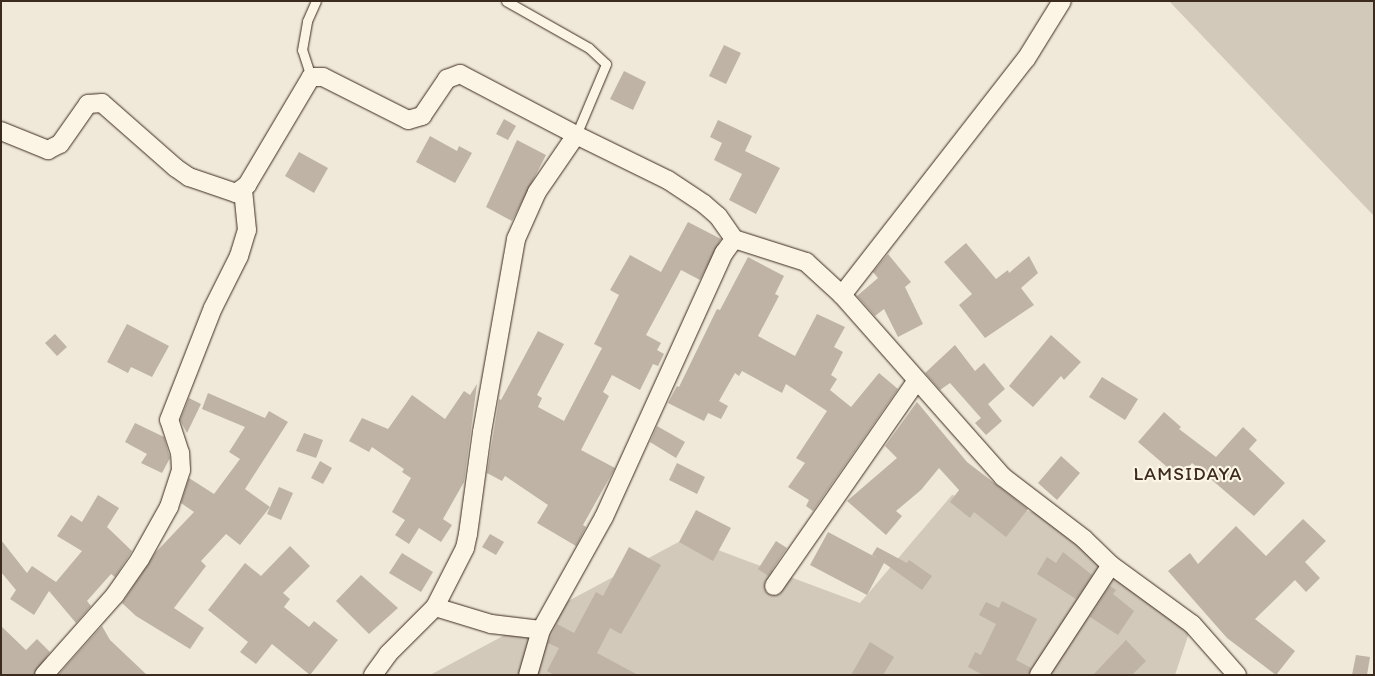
<!DOCTYPE html>
<html>
<head>
<meta charset="utf-8">
<style>
  body { margin:0 }
  #map { position:relative; width:1375px; height:676px; overflow:hidden; background:#f0e9d9; font-family:Itim,sans-serif }
  div>[style] { position:absolute }
  [style*='--x'] { left:calc(var(--x)*1px); top:calc(var(--y)*1px); width:calc(var(--w)*1px); rotate:calc(var(--a)*1deg) }
  .green>* { inset:0; background:#d2c9ba }
  .building>* { inset:0; background:#beb3a4 }
  .roads { filter:drop-shadow(0 0 1px #3b2a1e) drop-shadow(0 0 1px #3b2a1e) }
  .service>* { height:9px; margin:-4.5px; padding:0 4.5px; transform-origin:4.5px; border-radius:4.5px; background:#fcf5e5 }
  .minor>* { height:18px; margin:-9px; padding:0 9px; transform-origin:9px; border-radius:9px; background:#fcf5e5 }
  span { translate:-50% -50%; white-space:nowrap; text-align:center; line-height:1.15; -webkit-text-stroke:4.5px #fcf5e5; paint-order:stroke }
  .quarter-label { font-size:19px; color:#3b2a1e; letter-spacing:1px }
  .frame { position:absolute; inset:0; border:2px solid #3b2a1e; pointer-events:none }
</style>
</head>
<body>
<div id="map">
  <div class="green">
    <i style="clip-path:polygon(1169px 1px,1374px 1px,1374px 216px)"></i>
    <i style="clip-path:polygon(952px 495px,1056px 517px,1192px 624px,1175px 675px,430px 675px,686px 538px,860px 603px)"></i>
  </div>
  <div class="building">
    <i style="clip-path:polygon(724px 45px,741px 53px,726px 84px,709px 76px)"></i>
    <i style="clip-path:polygon(624px 71px,646px 82px,633px 110px,610px 99px)"></i>
    <i style="clip-path:polygon(504px 119px,516px 126px,508px 140px,496px 134px)"></i>
    <i style="clip-path:polygon(718px 120px,752px 136px,745px 151px,780px 168px,756px 214px,729px 200px,742px 174px,714px 160px,722px 143px,710px 137px)"></i>
    <i style="clip-path:polygon(430px 136px,457px 151px,459px 146px,472px 153px,455px 183px,416px 162px)"></i>
    <i style="clip-path:polygon(517px 140px,546px 155px,512px 221px,486px 207px)"></i>
    <i style="clip-path:polygon(299px 152px,328px 168px,314px 193px,285px 176px)"></i>
    <i style="clip-path:polygon(688px 222px,721px 239px,700px 280px,681px 270px,646px 335px,661px 343px,657px 350px,664px 354px,658px 366px,653px 364px,640px 390px,612px 375px,603px 392px,609px 396px,581px 450px,615px 468px,583px 525px,586px 527px,576px 546px,537px 523px,548px 505px,505px 476px,502px 481px,487px 473px,499px 399px,501px 400px,538px 331px,564px 344px,537px 395px,542px 398px,538px 407px,564px 421px,602px 348px,594px 344px,619px 295px,610px 290px,630px 255px,661px 272px)"></i>
    <i style="clip-path:polygon(966px 243px,996px 279px,1008px 270px,1009px 273px,1029px 256px,1038px 273px,1021px 288px,1034px 305px,985px 338px,959px 305px,972px 294px,944px 262px)"></i>
    <i style="clip-path:polygon(888px 254px,911px 282px,905px 287px,923px 324px,898px 337px,884px 309px,875px 316px,857px 296px,878px 278px,873px 272px)"></i>
    <i style="clip-path:polygon(748px 257px,784px 276px,775px 294px,779px 296px,758px 336px,795px 356px,817px 314px,845px 327px,834px 347px,843px 352px,831px 375px,837px 379px,830px 390px,851px 407px,879px 373px,898px 389px,813px 511px,806px 506px,809px 500px,788px 487px,805px 463px,796px 458px,827px 411px,786px 384px,782px 393px,742px 371px,739px 376px,735px 373px,719px 401px,728px 406px,721px 419px,708px 413px,704px 421px,668px 403px,677px 386px,679px 387px,717px 309px,720px 310px)"></i>
    <i style="clip-path:polygon(127px 324px,169px 346px,152px 377px,131px 367px,128px 373px,107px 362px)"></i>
    <i style="clip-path:polygon(55px 334px,67px 347px,57px 356px,45px 343px)"></i>
    <i style="clip-path:polygon(1051px 335px,1081px 362px,1064px 380px,1061px 376px,1033px 407px,1009px 386px)"></i>
    <i style="clip-path:polygon(955px 345px,975px 371px,984px 363px,1005px 389px,988px 404px,1002px 421px,986px 435px,975px 423px,981px 418px,950px 383px,940px 390px,925px 373px)"></i>
    <i style="clip-path:polygon(1102px 377px,1138px 399px,1125px 420px,1089px 397px)"></i>
    <i style="clip-path:polygon(477px 384px,464px 482px,443px 519px,452px 525px,441px 542px,419px 528px,409px 544px,395px 535px,405px 520px,392px 512px,411px 478px,402px 472px,404px 469px,372px 447px,369px 452px,349px 441px,362px 418px,388px 429px,412px 395px,445px 419px,464px 391px,470px 395px)"></i>
    <i style="clip-path:polygon(208px 393px,265px 418px,269px 411px,288px 422px,245px 489px,270px 507px,240px 545px,226px 534px,201px 561px,206px 566px,174px 608px,204px 628px,190px 649px,136px 616px,122px 603px,156px 552px,194px 512px,181px 503px,189px 478px,214px 494px,240px 459px,229px 452px,245px 427px,202px 409px)"></i>
    <i style="clip-path:polygon(189px 398px,201px 404px,187px 433px,180px 420px)"></i>
    <i style="clip-path:polygon(917px 402px,967px 462px,1028px 509px,1006px 537px,974px 512px,970px 518px,950px 502px,959px 490px,939px 468px,921px 490px,896px 511px,902px 516px,886px 535px,847px 501px,897px 458px,885px 446px)"></i>
    <i style="clip-path:polygon(1164px 412px,1181px 427px,1179px 429px,1216px 457px,1243px 427px,1257px 440px,1249px 449px,1285px 483px,1254px 516px,1192px 463px,1180px 478px,1138px 442px)"></i>
    <i style="clip-path:polygon(135px 423px,164px 437px,170px 458px,162px 473px,141px 463px,147px 454px,125px 442px)"></i>
    <i style="clip-path:polygon(657px 426px,685px 442px,676px 458px,650px 442px)"></i>
    <i style="clip-path:polygon(304px 433px,323px 440px,316px 458px,296px 451px)"></i>
    <i style="clip-path:polygon(1061px 456px,1080px 473px,1057px 500px,1038px 483px)"></i>
    <i style="clip-path:polygon(320px 461px,332px 468px,323px 484px,311px 478px)"></i>
    <i style="clip-path:polygon(677px 463px,705px 477px,697px 494px,669px 480px)"></i>
    <i style="clip-path:polygon(279px 487px,293px 493px,281px 520px,267px 514px)"></i>
    <i style="clip-path:polygon(98px 495px,119px 508px,107px 527px,132px 551px,115px 577px,111px 574px,87px 601px,91px 606px,76px 623px,49px 591px,34px 615px,10px 599px,16px 590px,1px 572px,1px 540px,27px 573px,32px 566px,56px 582px,82px 551px,57px 536px,71px 515px,82px 522px)"></i>
    <i style="clip-path:polygon(696px 510px,731px 528px,713px 561px,679px 542px)"></i>
    <i style="clip-path:polygon(1303px 519px,1326px 541px,1305px 562px,1320px 578px,1306px 592px,1295px 580px,1255px 619px,1295px 651px,1276px 675px,1227px 638px,1168px 571px,1190px 553px,1198px 564px,1236px 526px,1266px 556px)"></i>
    <i style="clip-path:polygon(828px 532px,879px 559px,872px 555px,877px 547px,907px 563px,909px 560px,932px 576px,922px 590px,884px 563px,867px 595px,810px 565px)"></i>
    <i style="clip-path:polygon(490px 534px,504px 542px,496px 555px,482px 547px)"></i>
    <i style="clip-path:polygon(776px 541px,787px 548px,768px 576px,758px 569px)"></i>
    <i style="clip-path:polygon(290px 546px,310px 566px,283px 593px,290px 599px,284px 607px,309px 627px,314px 621px,338px 640px,310px 675px,272px 644px,256px 664px,240px 652px,248px 642px,208px 610px,245px 563px,261px 576px)"></i>
    <i style="clip-path:polygon(629px 547px,661px 565px,621px 634px,610px 628px,597px 653px,638px 675px,554px 675px,547px 671px,559px 648px,548px 643px,557px 624px,574px 633px,596px 592px,603px 596px)"></i>
    <i style="clip-path:polygon(1063px 552px,1092px 575px,1076px 599px,1037px 574px,1047px 557px,1056px 563px)"></i>
    <i style="clip-path:polygon(402px 553px,433px 572px,421px 592px,389px 573px)"></i>
    <i style="clip-path:polygon(361px 575px,398px 608px,369px 634px,336px 601px)"></i>
    <i style="clip-path:polygon(1110px 586px,1116px 590px,1113px 594px,1134px 611px,1118px 635px,1090px 617px)"></i>
    <i style="clip-path:polygon(1002px 601px,1037px 619px,1016px 660px,1031px 668px,1028px 675px,983px 675px,968px 667px,975px 652px,981px 655px,996px 624px,979px 615px,986px 602px,999px 608px)"></i>
    <i style="clip-path:polygon(1px 626px,26px 650px,37px 639px,50px 652px,34px 675px,1px 675px)"></i>
    <i style="clip-path:polygon(102px 626px,110px 640px,147px 675px,58px 675px)"></i>
    <i style="clip-path:polygon(1126px 640px,1146px 661px,1132px 675px,1093px 675px)"></i>
    <i style="clip-path:polygon(870px 642px,894px 657px,883px 675px,851px 675px)"></i>
    <i style="clip-path:polygon(1356px 655px,1370px 657px,1367px 675px,1352px 675px)"></i>
  </div>
  <div class="roads">
    <div class="service">
      <i style="--x:506;--y:1;--w:95;--a:29.5"></i>
      <i style="--x:589;--y:48;--w:23;--a:43"></i>
      <i style="--x:606;--y:64;--w:77;--a:112.9"></i>
      <i style="--x:311;--y:77;--w:28;--a:-108"></i>
      <i style="--x:302;--y:50;--w:29;--a:-80"></i>
      <i style="--x:307;--y:21;--w:22;--a:-66"></i>
    </div>
    <div class="minor">
      <i style="--x:1;--y:131;--w:51;--a:22"></i>
      <i style="--x:48;--y:150;--w:13;--a:-27"></i>
      <i style="--x:60;--y:144;--w:49;--a:-55"></i>
      <i style="--x:88;--y:104;--w:14;--a:-4"></i>
      <i style="--x:102;--y:103;--w:98;--a:41.3"></i>
      <i style="--x:176;--y:168;--w:16;--a:35"></i>
      <i style="--x:189;--y:177;--w:50;--a:18.8"></i>
      <i style="--x:236;--y:193;--w:14;--a:-36"></i>
      <i style="--x:247;--y:185;--w:126;--a:-59.3"></i>
      <i style="--x:311;--y:77;--w:12;--a:0"></i>
      <i style="--x:323;--y:77;--w:95;--a:26.8"></i>
      <i style="--x:408;--y:120;--w:15;--a:-16"></i>
      <i style="--x:422;--y:116;--w:45;--a:-56"></i>
      <i style="--x:447;--y:79;--w:14;--a:-21"></i>
      <i style="--x:460;--y:74;--w:131;--a:27.7"></i>
      <i style="--x:842;--y:295;--w:299;--a:-52.1"></i>
      <i style="--x:1026;--y:59;--w:68;--a:-58.2"></i>
      <i style="--x:774;--y:586;--w:249;--a:-55.2"></i>
      <i style="--x:435;--y:607;--w:66;--a:-63"></i>
      <i style="--x:465;--y:548;--w:14;--a:-78"></i>
      <i style="--x:468;--y:534;--w:103;--a:-82.2"></i>
      <i style="--x:482;--y:432;--w:196;--a:-80"></i>
      <i style="--x:516;--y:239;--w:51;--a:-65.9"></i>
      <i style="--x:537;--y:192;--w:69;--a:-55.6"></i>
      <i style="--x:576;--y:135;--w:102;--a:26.1"></i>
      <i style="--x:668;--y:180;--w:43;--a:33.7"></i>
      <i style="--x:704;--y:204;--w:18;--a:41"></i>
      <i style="--x:718;--y:216;--w:28;--a:55"></i>
      <i style="--x:44;--y:675;--w:107;--a:-48.4"></i>
      <i style="--x:115;--y:595;--w:44;--a:-55.2"></i>
      <i style="--x:140;--y:559;--w:60;--a:-60.9"></i>
      <i style="--x:169;--y:507;--w:39;--a:-72"></i>
      <i style="--x:181;--y:470;--w:17;--a:-93"></i>
      <i style="--x:180;--y:453;--w:35;--a:-108"></i>
      <i style="--x:169;--y:420;--w:120;--a:-68.6"></i>
      <i style="--x:213;--y:308;--w:58;--a:-63.4"></i>
      <i style="--x:239;--y:256;--w:27;--a:-73"></i>
      <i style="--x:247;--y:230;--w:40;--a:-95.7"></i>
      <i style="--x:373;--y:675;--w:26;--a:-54"></i>
      <i style="--x:388;--y:654;--w:66;--a:-45"></i>
      <i style="--x:435;--y:607;--w:59;--a:16.9"></i>
      <i style="--x:491;--y:624;--w:50;--a:6.8"></i>
      <i style="--x:541;--y:630;--w:129;--a:-60.9"></i>
      <i style="--x:604;--y:517;--w:290;--a:-65.6"></i>
      <i style="--x:724;--y:253;--w:17;--a:-54"></i>
      <i style="--x:734;--y:239;--w:76;--a:17.7"></i>
      <i style="--x:806;--y:262;--w:49;--a:42.5"></i>
      <i style="--x:842;--y:295;--w:243;--a:48.5"></i>
      <i style="--x:1003;--y:477;--w:102;--a:37.4"></i>
      <i style="--x:1084;--y:539;--w:37;--a:44"></i>
      <i style="--x:1111;--y:565;--w:100;--a:36.1"></i>
      <i style="--x:1192;--y:624;--w:68;--a:48.6"></i>
      <i style="--x:528;--y:675;--w:47;--a:-73.9"></i>
      <i style="--x:1039;--y:675;--w:131;--a:-56.8"></i>
    </div>
  </div>
  <div class="quarter-label">
    <span style="left:1188px;top:474px">LAMSIDAYA</span>
  </div>
  <div class="frame"></div>
</div>
</body>
</html>
